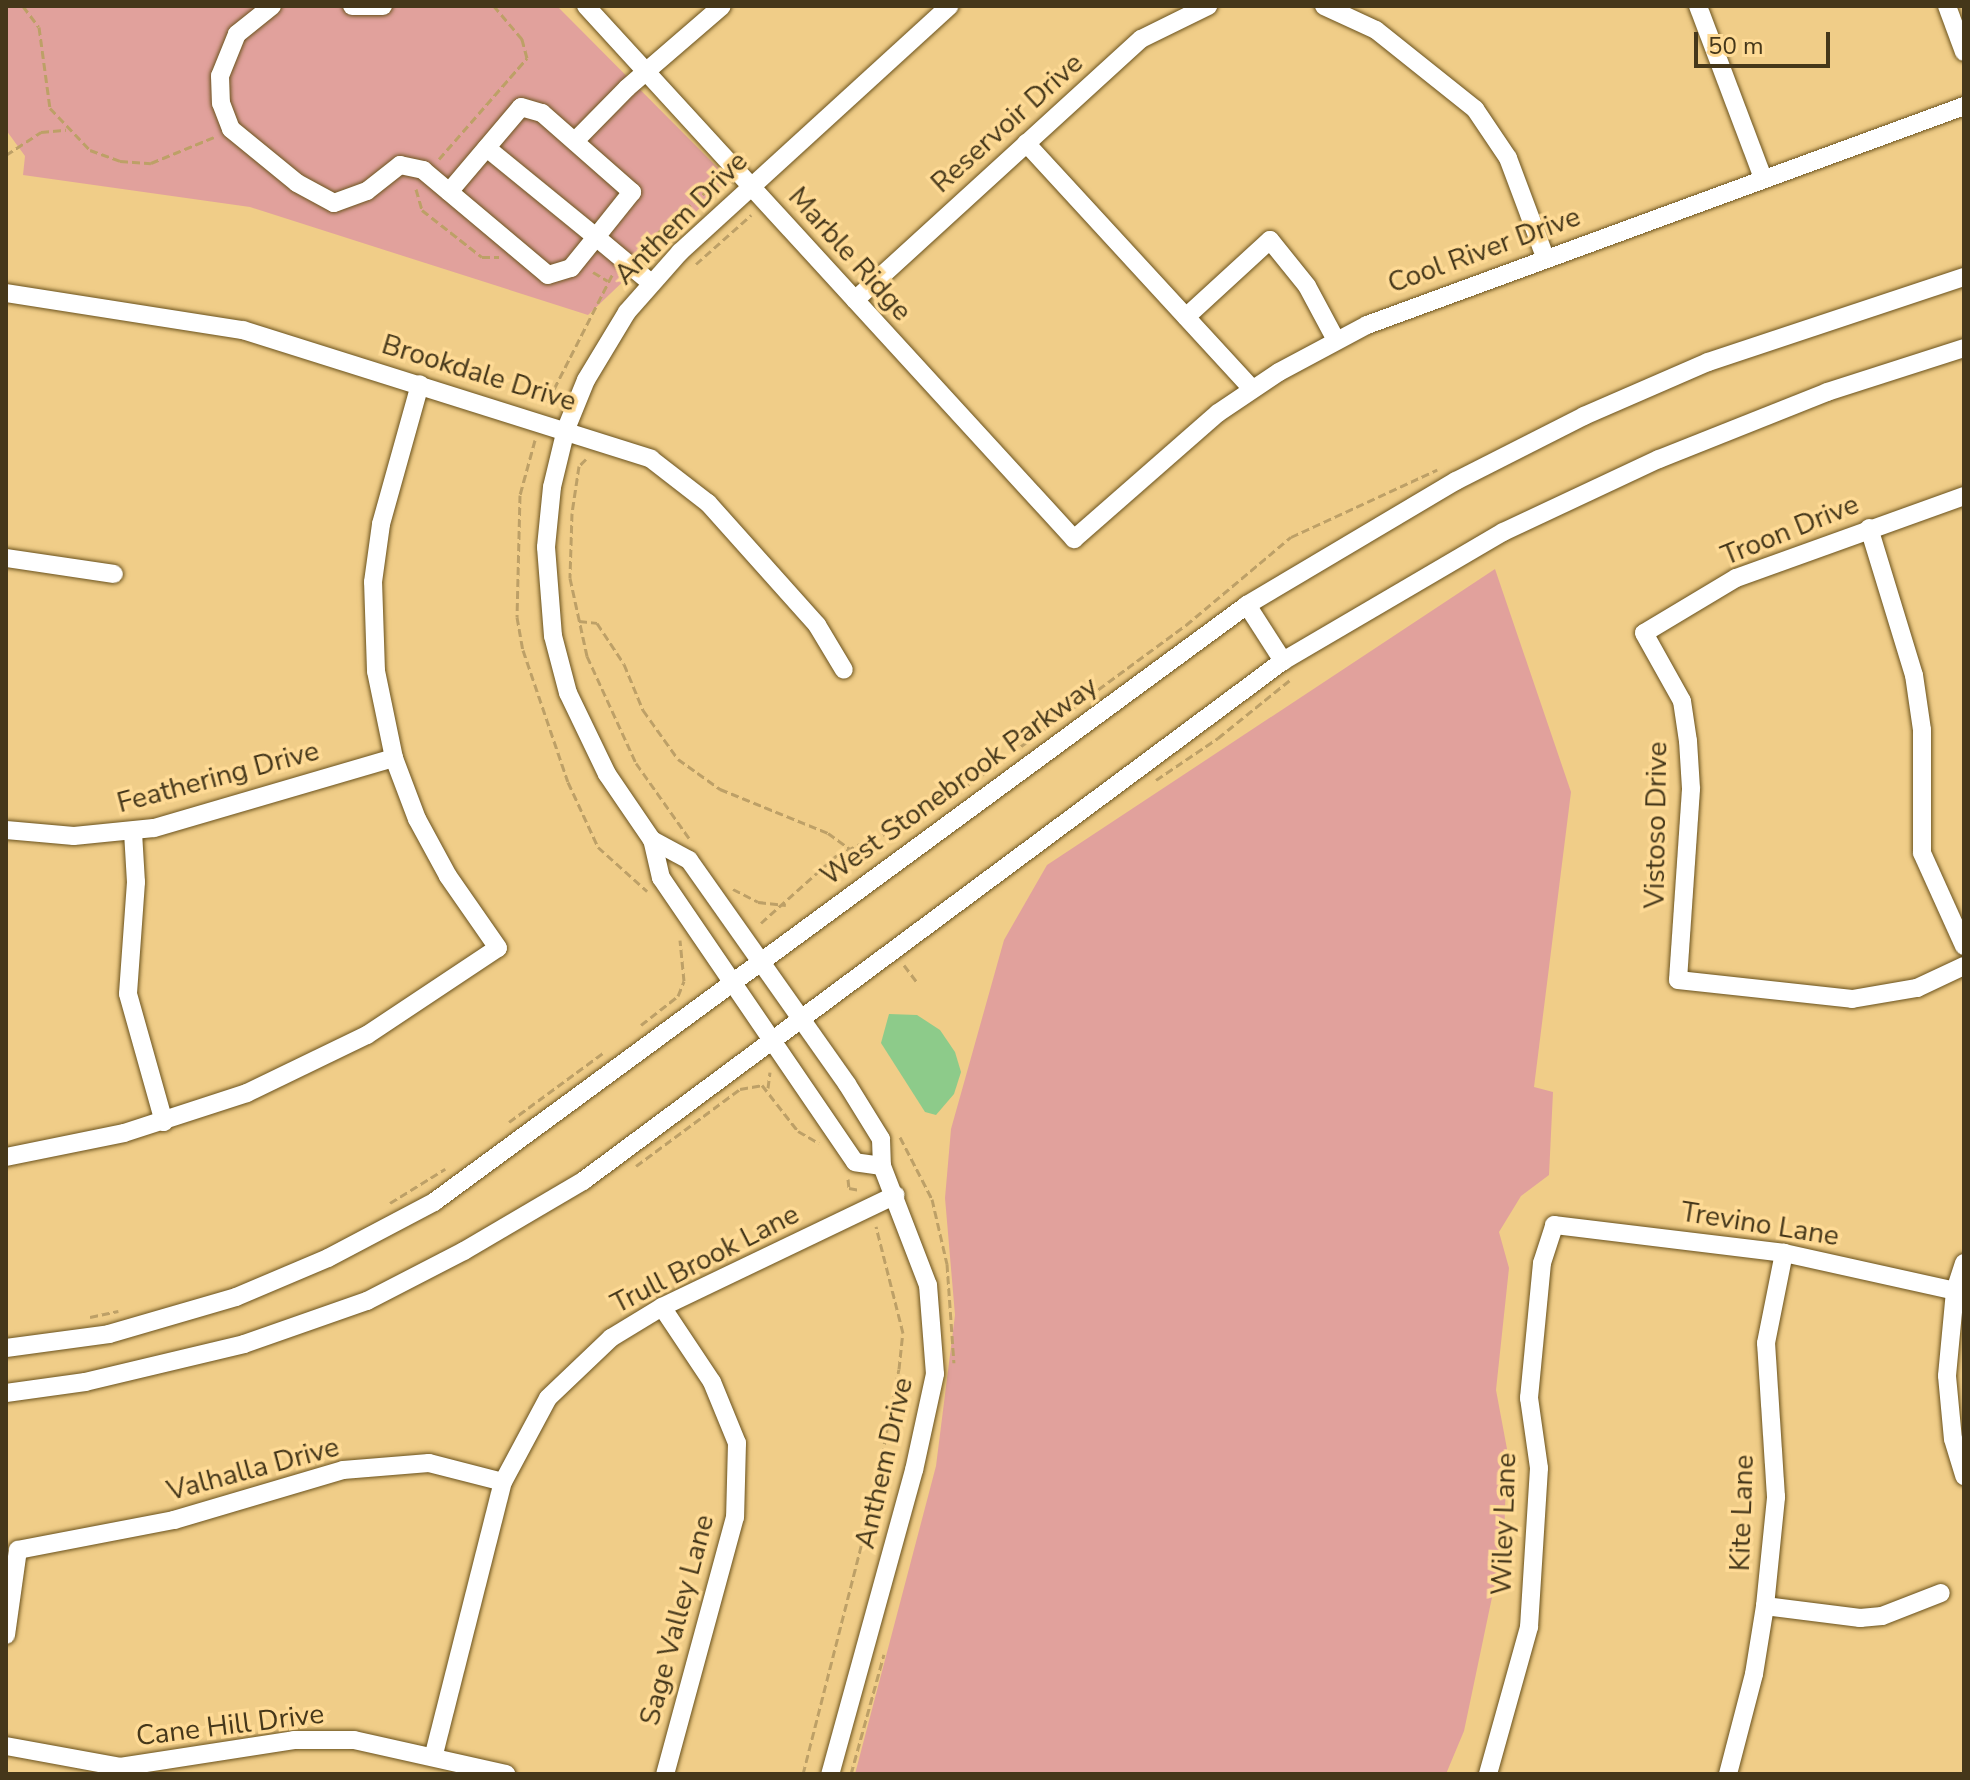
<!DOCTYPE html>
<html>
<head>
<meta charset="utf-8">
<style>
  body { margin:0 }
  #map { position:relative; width:1970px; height:1780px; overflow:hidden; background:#f0cd88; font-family:"Nunito Sans",sans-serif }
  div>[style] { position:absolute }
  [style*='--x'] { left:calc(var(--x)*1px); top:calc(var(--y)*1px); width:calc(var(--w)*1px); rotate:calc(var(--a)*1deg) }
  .green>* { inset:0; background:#e1a19c }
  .water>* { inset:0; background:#8dcb8a }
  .path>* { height:3px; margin-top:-1.5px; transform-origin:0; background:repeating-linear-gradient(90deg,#bda067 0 8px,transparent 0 12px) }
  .roads { filter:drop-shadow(0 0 2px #6a521d) drop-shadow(0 0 2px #6a521d) }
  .minor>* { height:18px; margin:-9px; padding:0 9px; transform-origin:9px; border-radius:9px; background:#fff }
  span { translate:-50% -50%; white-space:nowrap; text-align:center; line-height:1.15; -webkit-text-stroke:7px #feda95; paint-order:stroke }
  .street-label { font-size:28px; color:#45371a }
  .frame { position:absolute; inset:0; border:8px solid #45371a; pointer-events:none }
  .scale { position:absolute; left:1694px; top:32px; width:136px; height:36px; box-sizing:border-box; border:4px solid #45371a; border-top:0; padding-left:10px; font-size:24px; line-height:28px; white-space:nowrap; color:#45371a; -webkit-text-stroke:6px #feda95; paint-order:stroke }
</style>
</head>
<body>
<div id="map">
  <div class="green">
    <i style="clip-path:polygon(6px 6px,557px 6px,719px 169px,723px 186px,588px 315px,250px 207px,23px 175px,25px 156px,6px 130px)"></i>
    <i style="clip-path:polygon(1495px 569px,1571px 792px,1534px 1087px,1553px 1092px,1549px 1175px,1521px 1196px,1499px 1232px,1509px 1268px,1496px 1390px,1507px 1449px,1504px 1540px,1464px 1731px,1446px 1774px,855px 1774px,936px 1466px,955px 1315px,945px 1198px,951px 1129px,1004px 940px,1047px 865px)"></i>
  </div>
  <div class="water">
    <i style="clip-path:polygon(889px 1014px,917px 1015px,940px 1030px,955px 1052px,961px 1072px,954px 1094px,936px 1115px,925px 1112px,881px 1043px)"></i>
  </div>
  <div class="path">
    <i style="--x:23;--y:6;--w:26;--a:53"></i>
    <i style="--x:39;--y:27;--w:82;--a:82.3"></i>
    <i style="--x:50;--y:108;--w:58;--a:46.4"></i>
    <i style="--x:90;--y:150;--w:32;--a:20"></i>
    <i style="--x:120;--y:161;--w:31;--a:4"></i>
    <i style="--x:151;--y:163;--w:68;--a:-22.4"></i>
    <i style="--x:6;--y:155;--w:42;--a:-33.3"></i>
    <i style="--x:41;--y:132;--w:25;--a:-5"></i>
    <i style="--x:439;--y:159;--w:134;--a:-48.9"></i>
    <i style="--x:527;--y:58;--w:20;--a:-105"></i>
    <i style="--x:522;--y:39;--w:43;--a:-130.3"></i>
    <i style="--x:416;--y:189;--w:22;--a:74"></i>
    <i style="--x:422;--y:210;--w:76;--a:38.1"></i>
    <i style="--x:482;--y:257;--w:17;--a:0"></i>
    <i style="--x:639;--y:249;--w:89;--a:-40.5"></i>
    <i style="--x:707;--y:191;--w:8;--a:-83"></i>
    <i style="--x:708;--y:183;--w:11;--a:-5"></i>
    <i style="--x:696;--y:264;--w:74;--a:-41.7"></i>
    <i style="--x:593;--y:272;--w:17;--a:31"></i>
    <i style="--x:550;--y:403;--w:8;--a:-130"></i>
    <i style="--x:545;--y:397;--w:12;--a:-42"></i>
    <i style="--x:554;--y:389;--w:130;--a:-63"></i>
    <i style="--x:535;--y:440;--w:57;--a:105.3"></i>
    <i style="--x:520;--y:495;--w:122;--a:91.4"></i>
    <i style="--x:517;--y:617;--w:34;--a:80"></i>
    <i style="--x:523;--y:650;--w:139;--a:71.2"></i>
    <i style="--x:568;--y:782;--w:72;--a:65.2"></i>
    <i style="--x:598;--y:847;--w:66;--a:41.9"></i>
    <i style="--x:586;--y:459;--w:10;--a:135"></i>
    <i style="--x:579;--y:466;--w:48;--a:98.5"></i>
    <i style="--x:572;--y:513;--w:65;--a:91.8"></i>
    <i style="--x:570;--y:578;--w:80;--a:77.7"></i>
    <i style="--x:587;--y:656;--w:118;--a:65.4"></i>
    <i style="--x:636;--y:763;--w:92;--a:54.8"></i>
    <i style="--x:579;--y:621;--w:18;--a:6"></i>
    <i style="--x:597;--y:623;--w:49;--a:56.6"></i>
    <i style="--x:624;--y:664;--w:50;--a:67.6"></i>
    <i style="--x:643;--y:710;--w:60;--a:54.5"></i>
    <i style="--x:678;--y:759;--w:52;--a:35.5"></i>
    <i style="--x:720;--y:789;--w:117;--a:22.2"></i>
    <i style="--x:828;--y:833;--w:27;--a:36"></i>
    <i style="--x:1156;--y:780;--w:75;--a:-34.1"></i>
    <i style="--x:1218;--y:738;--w:92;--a:-38.9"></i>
    <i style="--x:733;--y:889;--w:28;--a:27"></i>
    <i style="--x:758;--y:902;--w:28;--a:6"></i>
    <i style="--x:761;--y:923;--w:101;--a:-41.8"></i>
    <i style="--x:836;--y:856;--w:39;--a:-27"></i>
    <i style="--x:871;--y:838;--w:37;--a:-16"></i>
    <i style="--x:907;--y:828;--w:32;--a:-34"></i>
    <i style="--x:934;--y:810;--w:313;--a:-36.3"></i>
    <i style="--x:1186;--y:625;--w:137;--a:-40"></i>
    <i style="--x:1291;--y:537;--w:161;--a:-24.7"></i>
    <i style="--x:904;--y:965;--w:21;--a:53"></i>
    <i style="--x:641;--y:1025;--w:47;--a:-38.1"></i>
    <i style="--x:678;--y:996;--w:16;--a:-68"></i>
    <i style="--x:684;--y:981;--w:41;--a:-95.6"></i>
    <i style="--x:768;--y:1088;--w:16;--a:-83"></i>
    <i style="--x:509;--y:1122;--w:117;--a:-36.3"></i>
    <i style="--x:900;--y:1137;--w:70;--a:62.7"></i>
    <i style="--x:932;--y:1199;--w:67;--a:77"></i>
    <i style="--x:947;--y:1264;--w:99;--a:86"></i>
    <i style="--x:636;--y:1166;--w:129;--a:-36.5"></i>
    <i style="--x:740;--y:1089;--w:22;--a:-10"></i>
    <i style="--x:762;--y:1085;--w:58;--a:52"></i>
    <i style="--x:798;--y:1131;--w:24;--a:30"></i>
    <i style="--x:848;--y:1179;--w:9;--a:84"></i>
    <i style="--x:849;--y:1188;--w:11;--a:10"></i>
    <i style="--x:390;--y:1203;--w:65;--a:-31.7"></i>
    <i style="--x:90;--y:1317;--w:29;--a:-12"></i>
    <i style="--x:803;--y:1774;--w:292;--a:-75.7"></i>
    <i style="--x:875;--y:1491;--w:124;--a:-78.9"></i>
    <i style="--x:899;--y:1369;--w:36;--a:-84"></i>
    <i style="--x:903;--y:1333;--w:110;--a:-104.2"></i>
    <i style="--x:851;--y:1774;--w:124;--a:-74.6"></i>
  </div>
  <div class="roads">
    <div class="minor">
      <i style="--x:272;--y:6;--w:45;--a:141.3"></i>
      <i style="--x:237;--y:34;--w:45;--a:112"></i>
      <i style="--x:220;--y:76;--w:27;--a:88"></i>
      <i style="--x:221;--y:103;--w:28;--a:69"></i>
      <i style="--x:231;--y:129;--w:85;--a:39.3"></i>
      <i style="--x:297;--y:183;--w:42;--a:28.4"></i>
      <i style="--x:334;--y:203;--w:35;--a:-20"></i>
      <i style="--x:367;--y:191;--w:42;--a:-38.2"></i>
      <i style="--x:400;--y:165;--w:24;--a:12"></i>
      <i style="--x:423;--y:170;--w:163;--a:40"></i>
      <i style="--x:548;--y:275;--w:24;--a:-17"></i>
      <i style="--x:571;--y:268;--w:40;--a:-51"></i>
      <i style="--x:596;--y:237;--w:72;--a:39.9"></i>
      <i style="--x:352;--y:6;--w:31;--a:0"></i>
      <i style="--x:586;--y:6;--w:723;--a:47.52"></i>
      <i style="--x:1074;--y:539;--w:191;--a:-41.2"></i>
      <i style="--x:1218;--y:413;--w:73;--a:-33.9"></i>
      <i style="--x:1279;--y:372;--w:100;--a:-28.1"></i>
      <i style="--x:1367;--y:325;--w:636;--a:-20.14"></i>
      <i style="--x:1324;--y:6;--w:57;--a:24.8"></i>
      <i style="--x:1376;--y:30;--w:127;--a:38.6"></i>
      <i style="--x:1475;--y:109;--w:59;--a:56"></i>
      <i style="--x:1508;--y:158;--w:106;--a:69.5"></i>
      <i style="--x:1698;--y:6;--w:184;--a:69.3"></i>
      <i style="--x:1947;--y:6;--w:49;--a:69.7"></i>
      <i style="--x:575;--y:141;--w:74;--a:-45.5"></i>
      <i style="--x:627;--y:88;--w:125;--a:-40.8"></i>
      <i style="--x:1026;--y:143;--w:334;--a:47.4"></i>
      <i style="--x:449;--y:192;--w:111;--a:-49.7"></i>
      <i style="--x:521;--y:107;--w:22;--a:16"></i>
      <i style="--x:542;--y:113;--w:120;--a:41.3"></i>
      <i style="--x:632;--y:192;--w:58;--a:128.7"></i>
      <i style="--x:596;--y:237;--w:141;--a:-140.8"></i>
      <i style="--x:6;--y:293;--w:240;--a:8.9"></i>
      <i style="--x:243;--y:330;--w:428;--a:17.5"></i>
      <i style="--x:651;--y:459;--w:72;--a:37.7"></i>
      <i style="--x:708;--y:503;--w:164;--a:48.2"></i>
      <i style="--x:817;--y:625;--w:52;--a:59"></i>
      <i style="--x:855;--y:300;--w:387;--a:-42.4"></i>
      <i style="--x:1141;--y:39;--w:75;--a:-26.2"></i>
      <i style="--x:1186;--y:317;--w:114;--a:-42.5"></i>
      <i style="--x:1270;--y:240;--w:59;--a:51.2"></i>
      <i style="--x:1307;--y:286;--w:61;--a:61.8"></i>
      <i style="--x:1964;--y:496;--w:242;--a:160.2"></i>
      <i style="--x:1736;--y:578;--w:107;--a:149.1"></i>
      <i style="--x:1644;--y:633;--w:78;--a:60.8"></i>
      <i style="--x:1682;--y:701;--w:40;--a:81.5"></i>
      <i style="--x:1688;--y:741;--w:48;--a:86.4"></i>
      <i style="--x:1691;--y:789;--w:191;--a:93.9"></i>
      <i style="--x:1678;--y:980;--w:175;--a:6.2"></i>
      <i style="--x:1852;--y:999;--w:66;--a:-9.6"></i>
      <i style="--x:1917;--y:988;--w:52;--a:-25.1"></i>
      <i style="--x:1869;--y:528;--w:154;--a:73"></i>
      <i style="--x:1914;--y:675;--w:56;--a:81.7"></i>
      <i style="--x:1922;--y:730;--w:123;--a:90"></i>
      <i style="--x:1922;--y:853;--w:102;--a:65.7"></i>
      <i style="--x:6;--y:558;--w:109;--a:8.4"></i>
      <i style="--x:1247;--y:605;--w:67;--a:57.3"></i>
      <i style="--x:6;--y:830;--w:68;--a:5"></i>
      <i style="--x:74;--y:836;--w:80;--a:-5.7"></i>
      <i style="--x:154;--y:828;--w:250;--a:-16.3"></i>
      <i style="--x:133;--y:832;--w:50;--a:86.6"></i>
      <i style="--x:136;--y:882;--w:112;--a:94.1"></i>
      <i style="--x:128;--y:994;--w:133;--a:74.3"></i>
      <i style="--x:652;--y:840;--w:42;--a:28.4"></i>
      <i style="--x:689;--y:860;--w:274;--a:54.8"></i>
      <i style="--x:847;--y:1084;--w:65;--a:58.3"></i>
      <i style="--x:881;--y:1139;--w:27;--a:88"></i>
      <i style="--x:882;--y:1166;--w:128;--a:68.9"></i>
      <i style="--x:928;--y:1285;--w:89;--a:85.5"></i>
      <i style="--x:935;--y:1374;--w:98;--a:102.3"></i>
      <i style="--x:914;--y:1470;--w:315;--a:105.4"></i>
      <i style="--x:6;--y:1157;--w:120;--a:-11.5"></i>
      <i style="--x:124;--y:1133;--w:129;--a:-18"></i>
      <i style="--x:247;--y:1093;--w:133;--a:-25.8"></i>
      <i style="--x:367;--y:1035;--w:157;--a:-33.6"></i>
      <i style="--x:498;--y:948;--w:88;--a:-124.8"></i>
      <i style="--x:448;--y:876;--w:65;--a:-118.5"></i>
      <i style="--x:417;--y:819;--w:65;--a:-110.7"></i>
      <i style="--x:394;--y:758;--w:89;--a:-101.7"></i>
      <i style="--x:376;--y:671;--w:89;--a:-91.9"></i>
      <i style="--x:373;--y:582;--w:59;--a:-82.1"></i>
      <i style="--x:381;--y:524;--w:145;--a:-74.4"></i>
      <i style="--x:882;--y:1166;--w:27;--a:-172"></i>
      <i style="--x:855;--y:1162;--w:344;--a:-124.3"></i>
      <i style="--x:661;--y:878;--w:39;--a:-103"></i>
      <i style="--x:652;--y:840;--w:80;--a:-124.3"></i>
      <i style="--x:607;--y:774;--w:90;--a:-115.7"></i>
      <i style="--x:568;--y:693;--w:59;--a:-104.7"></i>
      <i style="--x:553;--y:636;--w:89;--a:-94.5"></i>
      <i style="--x:546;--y:547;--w:60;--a:-84.3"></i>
      <i style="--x:552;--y:487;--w:60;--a:-76.4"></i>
      <i style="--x:566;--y:429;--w:53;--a:-67.8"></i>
      <i style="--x:586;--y:380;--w:79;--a:-58.9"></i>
      <i style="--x:627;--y:312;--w:80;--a:-48.5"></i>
      <i style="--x:680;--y:252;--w:365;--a:-42.4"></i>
      <i style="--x:1964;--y:1263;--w:29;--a:108"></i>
      <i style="--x:1955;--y:1291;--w:85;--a:95.4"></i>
      <i style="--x:1947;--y:1376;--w:63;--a:84.6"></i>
      <i style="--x:1953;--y:1439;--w:39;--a:73"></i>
      <i style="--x:662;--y:1307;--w:90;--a:56.3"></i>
      <i style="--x:712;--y:1382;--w:66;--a:67.7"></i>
      <i style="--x:737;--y:1443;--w:74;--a:91.5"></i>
      <i style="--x:735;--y:1517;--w:266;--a:105.2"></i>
      <i style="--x:6;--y:1348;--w:104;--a:-7.7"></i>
      <i style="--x:109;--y:1334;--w:132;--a:-16.2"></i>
      <i style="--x:236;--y:1297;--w:100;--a:-23"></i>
      <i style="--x:328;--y:1258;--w:120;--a:-27.8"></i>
      <i style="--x:434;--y:1202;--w:1009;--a:-36.29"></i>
      <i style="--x:1247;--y:605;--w:243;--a:-30.7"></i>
      <i style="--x:1456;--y:481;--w:144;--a:-26.9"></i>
      <i style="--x:1584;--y:416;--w:135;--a:-23.5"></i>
      <i style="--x:1708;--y:362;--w:270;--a:-18.4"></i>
      <i style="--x:6;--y:1393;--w:80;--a:-7.9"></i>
      <i style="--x:85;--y:1382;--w:163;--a:-13.4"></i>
      <i style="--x:244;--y:1344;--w:130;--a:-19.3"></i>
      <i style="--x:367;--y:1301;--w:109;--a:-27.3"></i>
      <i style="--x:464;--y:1251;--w:138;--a:-30.5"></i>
      <i style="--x:583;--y:1181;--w:872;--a:-36.61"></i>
      <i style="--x:1283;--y:661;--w:255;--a:-30.4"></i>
      <i style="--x:1503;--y:532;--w:172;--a:-25.1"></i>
      <i style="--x:1659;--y:459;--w:181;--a:-21.7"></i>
      <i style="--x:1827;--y:392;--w:144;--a:-17.8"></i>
      <i style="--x:1765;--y:1606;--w:96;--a:7.2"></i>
      <i style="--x:1860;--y:1618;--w:22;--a:-5"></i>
      <i style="--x:1882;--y:1616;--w:63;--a:-21.3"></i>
      <i style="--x:6;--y:1635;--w:86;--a:-82"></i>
      <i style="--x:18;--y:1550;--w:159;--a:-10.9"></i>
      <i style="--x:174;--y:1520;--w:176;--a:-16.5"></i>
      <i style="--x:343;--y:1470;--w:86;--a:-4.7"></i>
      <i style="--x:429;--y:1463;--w:76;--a:14.4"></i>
      <i style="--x:6;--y:1746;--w:116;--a:10.4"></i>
      <i style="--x:120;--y:1767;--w:176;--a:-8.8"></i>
      <i style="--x:294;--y:1740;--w:60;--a:0"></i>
      <i style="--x:354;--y:1740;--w:156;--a:12.6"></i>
      <i style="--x:434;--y:1754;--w:281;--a:-75.8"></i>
      <i style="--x:503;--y:1482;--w:95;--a:-61.8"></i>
      <i style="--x:548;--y:1398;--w:87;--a:-43.6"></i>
      <i style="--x:611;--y:1338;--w:60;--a:-31.3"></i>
      <i style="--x:662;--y:1307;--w:259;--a:-25.6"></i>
      <i style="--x:1488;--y:1774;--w:153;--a:-74.4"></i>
      <i style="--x:1529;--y:1627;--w:159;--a:-86.4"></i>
      <i style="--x:1539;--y:1468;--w:71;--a:-98.1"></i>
      <i style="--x:1529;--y:1398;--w:136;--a:-84.5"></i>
      <i style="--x:1542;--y:1263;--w:40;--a:-72"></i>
      <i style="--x:1554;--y:1225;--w:232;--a:6.9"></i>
      <i style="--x:1784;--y:1253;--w:175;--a:12.5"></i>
      <i style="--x:1728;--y:1774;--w:103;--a:-75.4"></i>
      <i style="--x:1754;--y:1674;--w:69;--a:-80.8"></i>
      <i style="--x:1765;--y:1606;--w:110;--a:-84.2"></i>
      <i style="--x:1776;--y:1497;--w:154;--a:-93.7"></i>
      <i style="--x:1766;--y:1343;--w:92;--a:-78.7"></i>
    </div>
  </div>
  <div class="street-label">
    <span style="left:1007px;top:123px;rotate:-42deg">Reservoir Drive</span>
    <span style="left:681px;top:218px;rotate:-45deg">Anthem Drive</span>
    <span style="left:1484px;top:250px;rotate:-20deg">Cool River Drive</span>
    <span style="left:850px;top:254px;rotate:48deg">Marble Ridge</span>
    <span style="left:479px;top:373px;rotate:17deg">Brookdale Drive</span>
    <span style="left:1790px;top:530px;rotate:-22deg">Troon Drive</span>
    <span style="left:218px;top:777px;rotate:-15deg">Feathering Drive</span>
    <span style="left:959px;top:781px;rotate:-36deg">West Stonebrook Parkway</span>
    <span style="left:1656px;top:825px;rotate:-89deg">Vistoso Drive</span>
    <span style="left:1760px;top:1224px;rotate:9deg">Trevino Lane</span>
    <span style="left:705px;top:1259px;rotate:-27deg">Trull Brook Lane</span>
    <span style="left:884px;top:1463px;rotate:-77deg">Anthem Drive</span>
    <span style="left:253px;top:1469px;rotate:-15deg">Valhalla Drive</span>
    <span style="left:1742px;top:1513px;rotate:-88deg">Kite Lane</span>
    <span style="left:1504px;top:1524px;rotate:-88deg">Wiley Lane</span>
    <span style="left:677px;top:1620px;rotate:-75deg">Sage Valley Lane</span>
    <span style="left:230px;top:1725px;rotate:-7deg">Cane Hill Drive</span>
  </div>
  <div class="frame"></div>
  <div class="scale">50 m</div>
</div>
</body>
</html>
